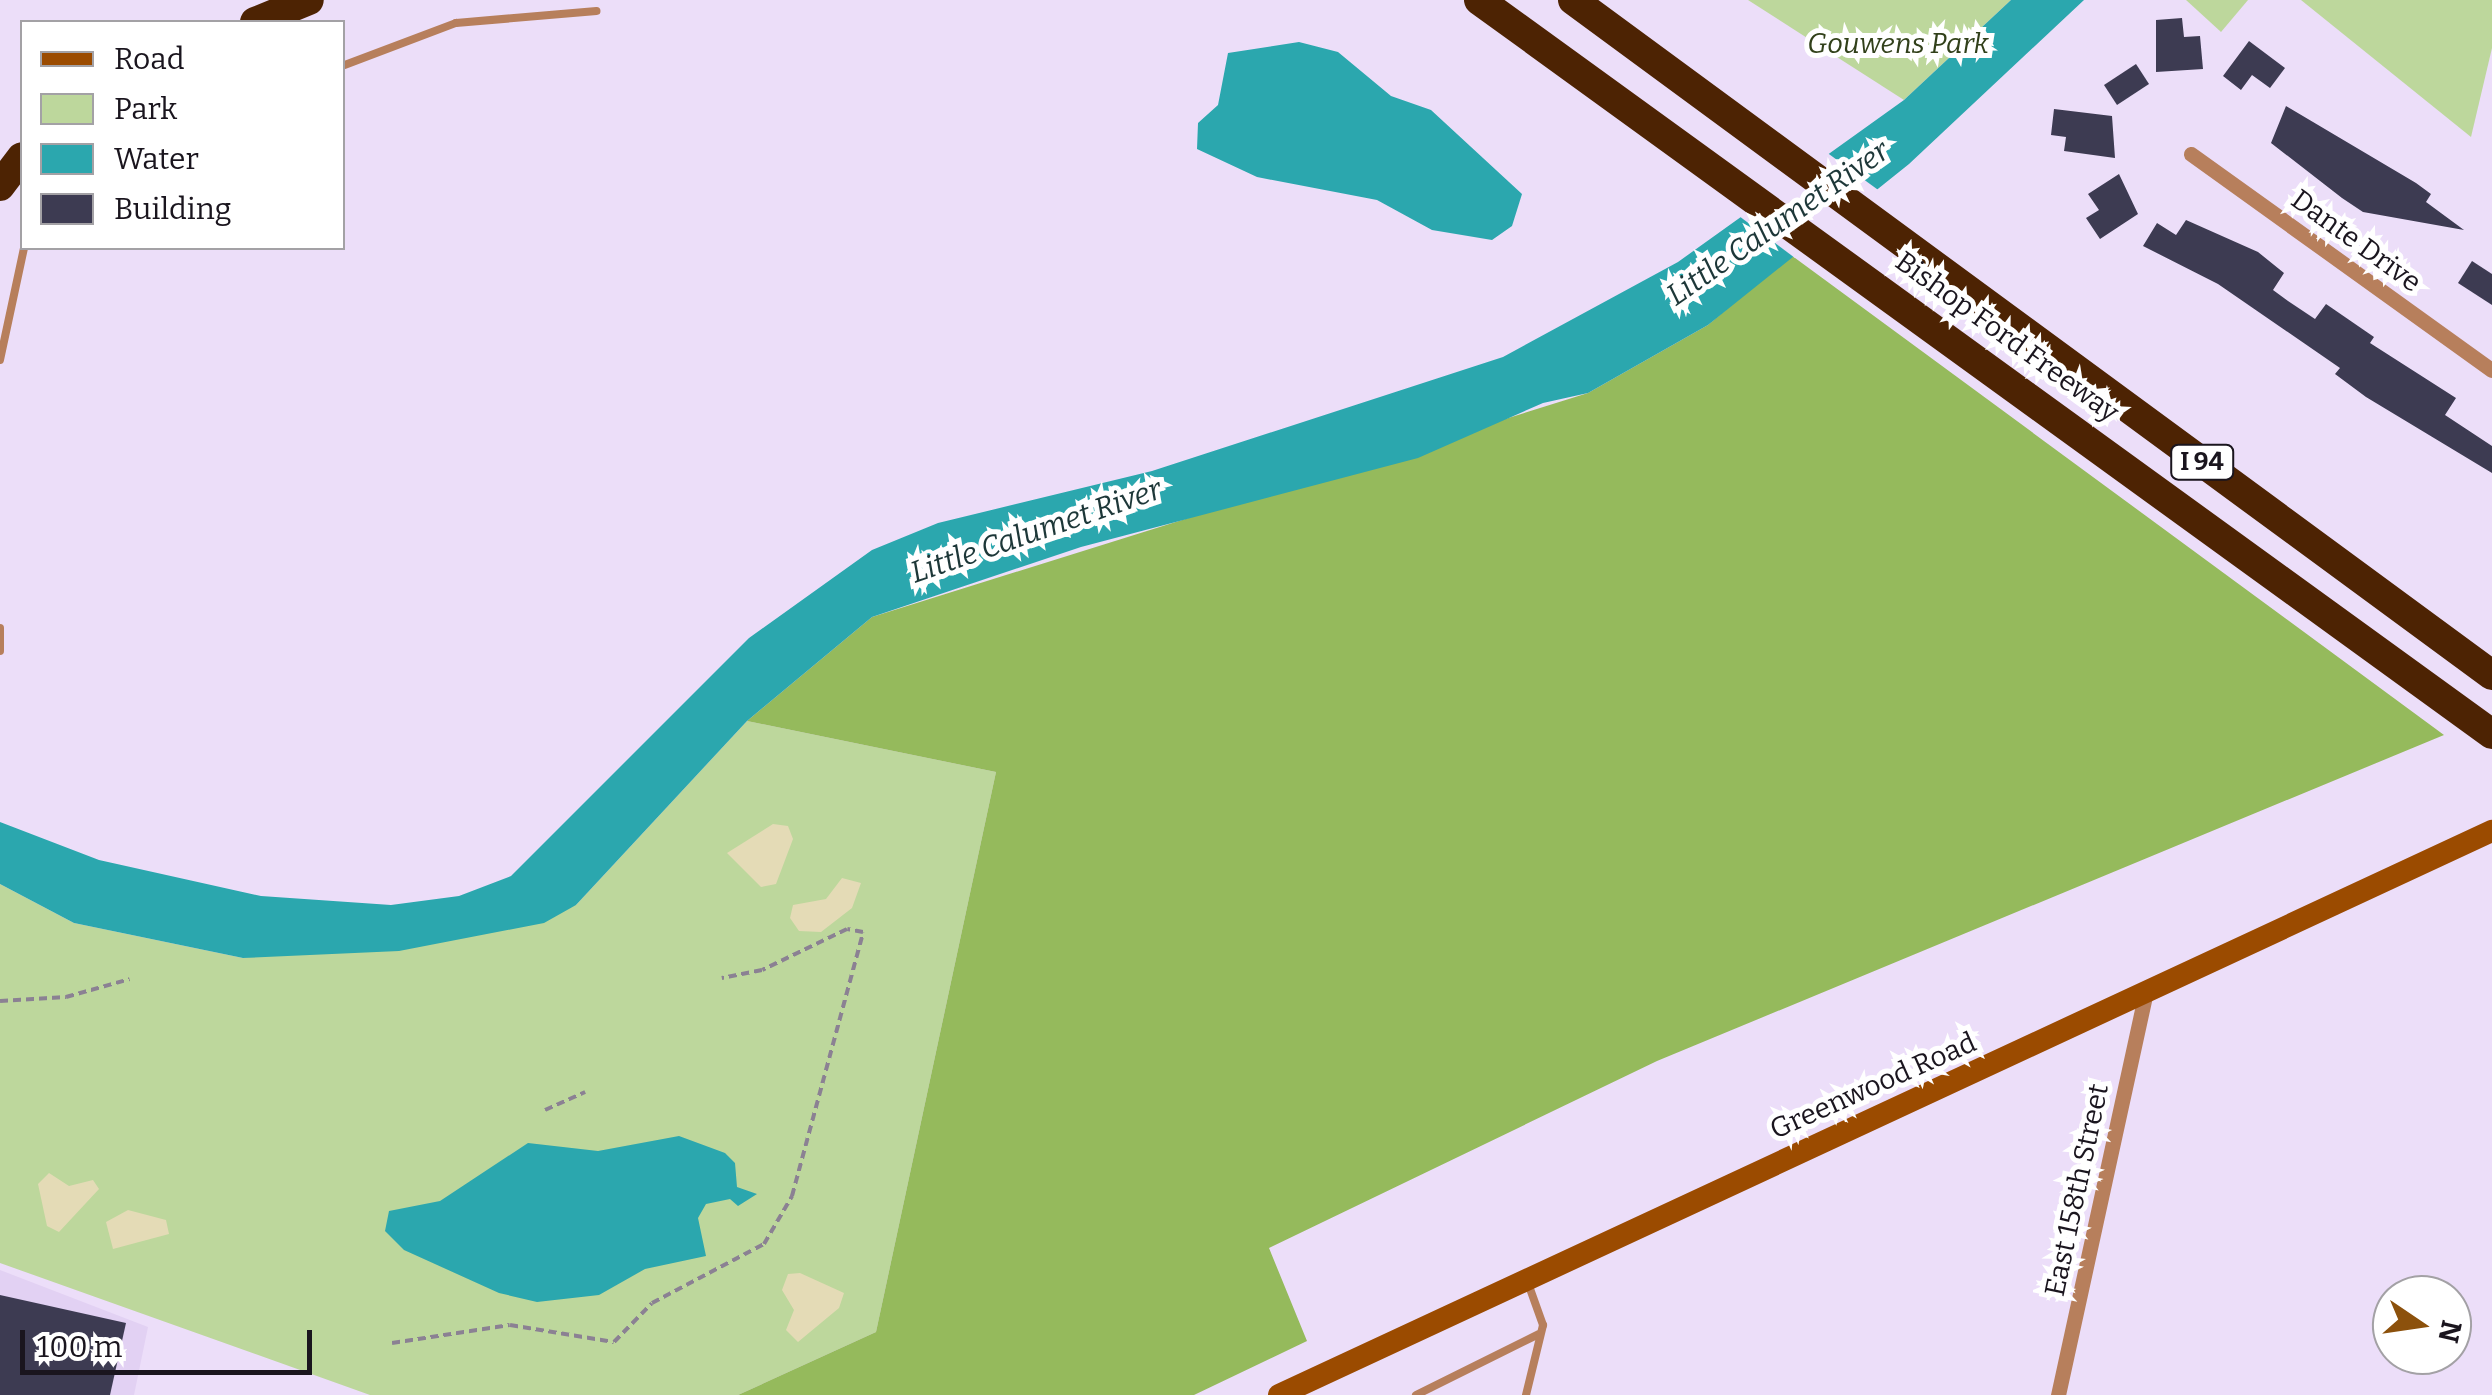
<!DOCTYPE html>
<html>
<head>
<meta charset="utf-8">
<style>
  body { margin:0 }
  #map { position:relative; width:2492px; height:1395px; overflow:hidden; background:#ecdef9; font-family:Bitter,serif }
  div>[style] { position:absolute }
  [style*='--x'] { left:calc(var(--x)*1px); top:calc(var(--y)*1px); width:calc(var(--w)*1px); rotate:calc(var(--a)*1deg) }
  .built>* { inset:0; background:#e2d1f3 }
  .green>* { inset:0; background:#bdd79c }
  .forest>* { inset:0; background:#95ba5c }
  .sand>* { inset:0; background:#e4dbb6 }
  .water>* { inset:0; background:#2ba7ae }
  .pier>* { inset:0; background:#ecdef9 }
  .building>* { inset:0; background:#3d3b52 }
  .path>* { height:4px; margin-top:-2px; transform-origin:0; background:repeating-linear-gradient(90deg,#8b8193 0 8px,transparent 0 13px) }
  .lane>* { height:8px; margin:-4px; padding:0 4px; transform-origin:4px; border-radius:4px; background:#b77f5c }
  .street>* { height:15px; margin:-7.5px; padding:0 7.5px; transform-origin:7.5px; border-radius:7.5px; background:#b77f5c }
  .secondary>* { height:22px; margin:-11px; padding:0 11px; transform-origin:11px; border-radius:11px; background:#9b4b00 }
  .highway>* { height:30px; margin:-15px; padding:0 15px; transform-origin:15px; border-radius:15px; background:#4d2303 }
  span { translate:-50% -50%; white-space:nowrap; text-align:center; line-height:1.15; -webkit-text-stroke:10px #fff; paint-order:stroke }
  .shield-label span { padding:2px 8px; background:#fff; border:2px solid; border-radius:8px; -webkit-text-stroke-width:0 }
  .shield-label { font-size:25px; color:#1a151e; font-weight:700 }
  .park-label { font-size:28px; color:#31401a; font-style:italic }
  .street-label { font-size:28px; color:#1a151e }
  .water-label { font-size:30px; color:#1d3738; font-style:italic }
  .legend { position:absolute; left:20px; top:20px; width:325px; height:230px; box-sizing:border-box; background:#fff; border:2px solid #a3a1a5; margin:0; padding:12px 18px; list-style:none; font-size:30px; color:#1a151e }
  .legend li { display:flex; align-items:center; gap:20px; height:50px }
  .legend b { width:50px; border:2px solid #a3a1a5 }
  .north { position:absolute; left:2372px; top:1275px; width:100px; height:100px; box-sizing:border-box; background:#fff; border:2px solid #a3a1a5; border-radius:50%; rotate:103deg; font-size:28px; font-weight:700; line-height:40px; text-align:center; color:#1a151e }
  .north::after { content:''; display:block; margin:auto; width:35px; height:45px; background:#8c510c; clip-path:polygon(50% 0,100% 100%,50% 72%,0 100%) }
  .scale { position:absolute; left:20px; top:1330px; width:292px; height:45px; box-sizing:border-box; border:5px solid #1a151e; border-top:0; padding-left:12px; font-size:30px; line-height:35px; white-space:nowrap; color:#1a151e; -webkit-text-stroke:8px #fff; paint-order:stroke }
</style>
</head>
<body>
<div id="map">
  <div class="built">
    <i style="clip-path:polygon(0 1270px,148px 1327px,134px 1395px,0 1395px)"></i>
  </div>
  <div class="green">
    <i style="clip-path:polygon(1748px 0,2011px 0,1904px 100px)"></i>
    <i style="clip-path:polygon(2186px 0,2248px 0,2221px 32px)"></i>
    <i style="clip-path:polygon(2301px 0,2492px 0,2492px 48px,2471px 137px)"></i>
    <i style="clip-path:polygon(747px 721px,996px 772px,876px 1332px,738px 1395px,370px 1395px,0 1263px,0 884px,74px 923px,243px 958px,576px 905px)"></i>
  </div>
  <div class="forest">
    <i style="clip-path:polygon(1791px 255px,2444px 735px,1657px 1061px,1269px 1248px,1307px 1341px,1194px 1395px,738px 1395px,876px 1332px,996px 772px,747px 721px,872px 617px,1588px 393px,1708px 325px)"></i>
  </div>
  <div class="sand">
    <i style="clip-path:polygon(773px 824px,788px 826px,793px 839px,776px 884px,761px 887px,727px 853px)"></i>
    <i style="clip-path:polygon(842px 878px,861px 883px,852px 908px,821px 932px,799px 931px,790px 918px,793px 905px,826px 899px)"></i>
    <i style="clip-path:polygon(49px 1173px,69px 1186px,93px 1180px,99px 1189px,59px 1232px,47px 1226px,38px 1184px)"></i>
    <i style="clip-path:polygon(128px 1210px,166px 1220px,169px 1234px,113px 1249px,106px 1222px)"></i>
    <i style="clip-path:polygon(800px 1273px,844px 1293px,839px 1308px,798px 1342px,786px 1330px,794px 1310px,782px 1290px,788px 1274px)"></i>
  </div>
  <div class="water">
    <i style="clip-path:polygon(2011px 0,2084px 0,1909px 164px,1708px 325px,1588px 393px,1543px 403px,1418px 458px,1081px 547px,872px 617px,747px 721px,576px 905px,544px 923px,399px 951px,243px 958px,74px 923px,0 884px,0 822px,99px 860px,261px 896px,391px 905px,459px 896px,511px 876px,749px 638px,872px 550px,938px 523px,1152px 471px,1503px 357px,1678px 262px,1904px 100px)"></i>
    <i style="clip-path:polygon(1299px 42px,1338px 52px,1391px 96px,1431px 110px,1522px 194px,1512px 226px,1492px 240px,1432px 230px,1377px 200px,1257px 177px,1197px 149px,1198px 123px,1218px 105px,1228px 53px)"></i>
    <i style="clip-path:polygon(679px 1136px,725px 1153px,735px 1163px,737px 1187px,757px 1194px,738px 1206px,730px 1199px,706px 1204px,698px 1218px,706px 1256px,645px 1269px,599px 1295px,537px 1302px,499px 1293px,404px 1250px,385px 1231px,389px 1211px,440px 1201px,528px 1143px,598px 1151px)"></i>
  </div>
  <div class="pier">
    <i style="clip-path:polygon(1822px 149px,1881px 192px,1795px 258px,1735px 213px)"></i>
  </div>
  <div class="building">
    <i style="clip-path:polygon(2182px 18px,2184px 37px,2200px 36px,2203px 69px,2156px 72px,2156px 20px)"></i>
    <i style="clip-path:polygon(2249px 41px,2285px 68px,2270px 88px,2252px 75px,2241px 90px,2223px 76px)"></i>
    <i style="clip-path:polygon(2136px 64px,2149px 84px,2117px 105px,2104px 85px)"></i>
    <i style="clip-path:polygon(2286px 106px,2416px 183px,2431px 194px,2426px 202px,2464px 230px,2363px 212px,2342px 198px,2271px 143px)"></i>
    <i style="clip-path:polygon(2054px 109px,2112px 116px,2115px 158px,2064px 151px,2066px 137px,2051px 135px)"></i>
    <i style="clip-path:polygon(2119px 174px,2138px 214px,2100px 239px,2086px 218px,2099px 210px,2088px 194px)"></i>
    <i style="clip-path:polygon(2186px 220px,2258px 252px,2284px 273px,2273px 290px,2288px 301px,2315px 319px,2326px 304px,2374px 337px,2370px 343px,2456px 398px,2445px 415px,2492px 446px,2492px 473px,2366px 397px,2335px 374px,2340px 368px,2218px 284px,2143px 246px,2157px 223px,2176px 235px)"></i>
    <i style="clip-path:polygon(2472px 261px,2492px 274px,2492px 305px,2458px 283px)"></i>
    <i style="clip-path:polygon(0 1295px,126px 1323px,110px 1395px,0 1395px)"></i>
  </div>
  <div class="path">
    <i style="--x:0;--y:1001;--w:66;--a:-3.5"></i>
    <i style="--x:66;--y:997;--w:66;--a:-15.7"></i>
    <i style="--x:545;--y:1110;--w:44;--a:-24.2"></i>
    <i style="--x:392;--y:1343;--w:119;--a:-8.7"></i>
    <i style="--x:510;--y:1325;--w:105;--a:9.3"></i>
    <i style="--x:614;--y:1342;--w:54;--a:-45.7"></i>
    <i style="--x:652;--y:1303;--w:127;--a:-27.8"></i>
    <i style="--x:764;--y:1244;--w:56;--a:-59.7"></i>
    <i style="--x:792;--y:1196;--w:273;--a:-74.9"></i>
    <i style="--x:863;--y:932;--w:16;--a:-169"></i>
    <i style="--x:847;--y:929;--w:94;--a:154.2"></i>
    <i style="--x:762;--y:970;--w:41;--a:168.7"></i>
  </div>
  <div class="lane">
    <i style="--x:342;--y:66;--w:122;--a:-20.7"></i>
    <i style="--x:456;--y:23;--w:141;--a:-4.9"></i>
    <i style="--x:0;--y:360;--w:115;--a:-77.9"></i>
    <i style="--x:0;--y:628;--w:23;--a:90"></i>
    <i style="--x:1416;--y:1395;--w:137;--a:-26.4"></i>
    <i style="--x:1526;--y:1395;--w:72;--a:-76.3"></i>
    <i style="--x:1543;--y:1325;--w:45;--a:-109.7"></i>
  </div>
  <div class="street">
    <i style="--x:2191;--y:154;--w:370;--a:35.7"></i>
    <i style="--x:2058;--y:1395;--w:408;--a:-77.7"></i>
  </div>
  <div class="secondary">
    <i style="--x:1279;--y:1395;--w:1338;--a:-24.94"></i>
  </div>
  <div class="highway">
    <i style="--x:1479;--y:0;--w:1251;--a:35.93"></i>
    <i style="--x:1573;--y:0;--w:1140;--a:36.3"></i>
    <i style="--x:255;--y:22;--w:58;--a:-22.2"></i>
    <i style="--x:0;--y:186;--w:36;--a:-53"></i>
  </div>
  <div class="shield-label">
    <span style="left:2202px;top:462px">I 94</span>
  </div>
  <div class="park-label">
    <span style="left:1898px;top:44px">Gouwens Park</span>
  </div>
  <div class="street-label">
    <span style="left:2356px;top:241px;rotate:36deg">Dante Drive</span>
    <span style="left:2007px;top:337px;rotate:36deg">Bishop Ford Freeway</span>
    <span style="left:1873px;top:1086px;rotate:-24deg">Greenwood Road</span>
    <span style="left:2077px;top:1190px;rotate:-78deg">East 158th Street</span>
  </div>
  <div class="water-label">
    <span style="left:1778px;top:223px;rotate:-35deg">Little Calumet River</span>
    <span style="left:1036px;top:531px;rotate:-19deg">Little Calumet River</span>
  </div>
  <ul class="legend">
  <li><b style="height:12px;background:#9b4b00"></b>Road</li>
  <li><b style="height:28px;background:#bdd79c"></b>Park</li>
  <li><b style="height:28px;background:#2ba7ae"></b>Water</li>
  <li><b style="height:28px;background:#3d3b52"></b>Building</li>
  </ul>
  <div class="north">N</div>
  <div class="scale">100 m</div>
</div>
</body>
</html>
